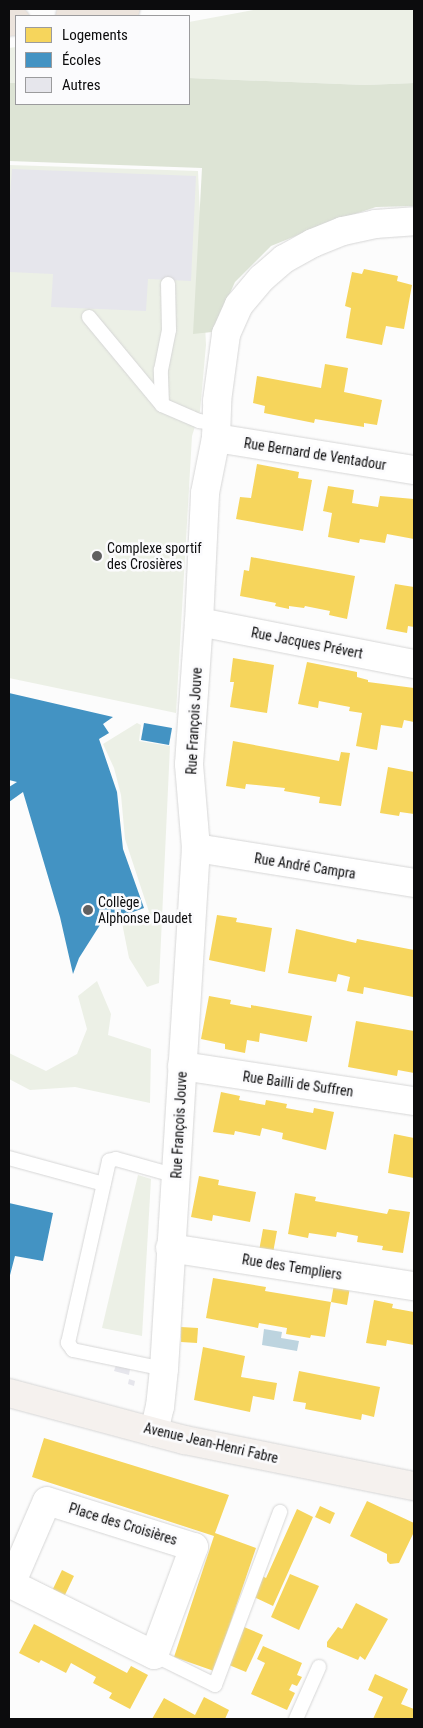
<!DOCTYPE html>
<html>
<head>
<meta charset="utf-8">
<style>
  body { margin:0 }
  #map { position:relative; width:423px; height:1728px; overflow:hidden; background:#fcfcfc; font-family:"Roboto Condensed",sans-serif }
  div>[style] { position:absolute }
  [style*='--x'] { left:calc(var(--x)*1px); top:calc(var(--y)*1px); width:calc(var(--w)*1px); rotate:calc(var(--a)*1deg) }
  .green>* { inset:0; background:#ecf0e6 }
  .forest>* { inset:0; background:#dde4d5 }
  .water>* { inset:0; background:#bdd4df }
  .homes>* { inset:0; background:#f6d55c }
  .schools>* { inset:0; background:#4393c3 }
  .building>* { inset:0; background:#e6e6ec }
  .roads { filter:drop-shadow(0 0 1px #d6d6d6) drop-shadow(0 0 1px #d6d6d6) }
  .service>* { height:14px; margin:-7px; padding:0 7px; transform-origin:7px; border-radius:7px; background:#fff }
  .minor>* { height:28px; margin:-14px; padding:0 14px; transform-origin:14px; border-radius:14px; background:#fff }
  .secondary>* { height:28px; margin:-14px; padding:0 14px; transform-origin:14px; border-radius:14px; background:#f5f1ee }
  .primary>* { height:28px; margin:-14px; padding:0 14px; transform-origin:14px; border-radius:14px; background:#ece4dd }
  .dots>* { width:14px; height:14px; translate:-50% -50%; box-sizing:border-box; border:2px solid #fbfbfd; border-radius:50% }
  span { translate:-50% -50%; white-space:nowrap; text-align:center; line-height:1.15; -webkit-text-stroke:5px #fbfbfd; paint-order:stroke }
  .street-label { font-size:14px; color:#0c0c0d }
  .poi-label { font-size:14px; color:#0c0c0d }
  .left { translate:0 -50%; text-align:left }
  .frame { position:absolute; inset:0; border:10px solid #0c0c0d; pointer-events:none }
  .legend { position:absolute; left:15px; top:15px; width:175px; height:90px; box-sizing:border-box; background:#fbfbfd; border:1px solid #9b9b9d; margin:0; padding:6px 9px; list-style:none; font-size:15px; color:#0c0c0d }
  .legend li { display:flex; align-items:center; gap:10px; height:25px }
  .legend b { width:25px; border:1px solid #9b9b9d }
</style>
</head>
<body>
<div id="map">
  <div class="green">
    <i style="clip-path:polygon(258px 9px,414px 9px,414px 83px,365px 85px,189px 78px,189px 22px)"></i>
    <i style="clip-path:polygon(16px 47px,16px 83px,9px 83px,9px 48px)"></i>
    <i style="clip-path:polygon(9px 165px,198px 171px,206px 345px,200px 411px,192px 436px,176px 713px,9px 678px)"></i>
    <i style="clip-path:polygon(137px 723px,141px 725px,139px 741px,170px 746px,159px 983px,147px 987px,129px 958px,122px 923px,149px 912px,125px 839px,121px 795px,114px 768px,103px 744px)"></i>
    <i style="clip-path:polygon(97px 981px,111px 1014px,108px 1035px,151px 1049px,150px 1103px,75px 1087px,30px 1090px,9px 1079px,9px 1053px,46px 1071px,77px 1054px,87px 1029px,78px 996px)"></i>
    <i style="clip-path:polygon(138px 1175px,151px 1179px,142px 1336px,102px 1328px)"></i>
  </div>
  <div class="forest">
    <i style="clip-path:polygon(189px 78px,365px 85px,414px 83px,414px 206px,376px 207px,325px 224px,271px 246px,235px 282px,212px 332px,193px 334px,202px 168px,9px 161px,9px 83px,16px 83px,16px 104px,189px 104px)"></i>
  </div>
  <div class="water">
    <i style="clip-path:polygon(264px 1329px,282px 1332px,281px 1338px,299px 1341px,297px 1351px,262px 1345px)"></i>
  </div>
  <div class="homes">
    <i style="clip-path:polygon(364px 269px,398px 276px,397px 281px,412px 285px,404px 329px,386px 326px,382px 345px,346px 338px,351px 308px,345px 306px,352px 272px,362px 274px)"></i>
    <i style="clip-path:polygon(325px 364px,348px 368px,344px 392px,382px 400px,377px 425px,364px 423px,364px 427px,315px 419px,314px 423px,264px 413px,265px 406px,253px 403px,257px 376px,321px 388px)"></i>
    <i style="clip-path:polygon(257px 464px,299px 472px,298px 478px,312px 480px,303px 531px,236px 519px,240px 497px,251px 498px)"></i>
    <i style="clip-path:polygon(328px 486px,354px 490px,352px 503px,378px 507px,380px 496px,414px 499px,414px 539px,387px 534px,385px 543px,360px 539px,359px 543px,328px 537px,332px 513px,323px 511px)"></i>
    <i style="clip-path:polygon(251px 557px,355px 576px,347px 619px,329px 615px,330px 611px,305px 606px,304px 608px,289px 606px,289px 609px,275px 606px,276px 603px,240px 596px,244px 570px,249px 571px)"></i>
    <i style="clip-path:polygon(395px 584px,414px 587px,414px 627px,408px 626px,407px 633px,386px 629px)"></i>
    <i style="clip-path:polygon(233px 658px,274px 665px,267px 713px,230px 707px,234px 682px,230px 682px)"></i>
    <i style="clip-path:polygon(307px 662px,357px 672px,357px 677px,368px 680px,368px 682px,414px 688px,414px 722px,404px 720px,402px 728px,381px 725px,377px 750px,356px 746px,362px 713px,349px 711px,350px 707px,319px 701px,318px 708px,298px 704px)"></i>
    <i style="clip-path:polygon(233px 741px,339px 761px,341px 752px,350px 753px,341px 806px,319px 803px,320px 797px,284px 791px,285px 788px,246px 784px,245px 789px,226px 786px)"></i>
    <i style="clip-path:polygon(388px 767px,414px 772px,414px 814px,400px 812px,399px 816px,380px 813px)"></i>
    <i style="clip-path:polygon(217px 915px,237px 918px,236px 922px,272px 928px,265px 972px,209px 960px)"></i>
    <i style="clip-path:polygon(296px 929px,356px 943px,357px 939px,414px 950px,413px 997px,364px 987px,363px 994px,347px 991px,350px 977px,338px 974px,336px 982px,288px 973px)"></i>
    <i style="clip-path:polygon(209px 996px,231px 1000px,230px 1004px,251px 1008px,251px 1005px,312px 1016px,307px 1042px,260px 1033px,259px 1042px,247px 1040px,245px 1053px,225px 1049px,225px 1044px,201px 1039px)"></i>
    <i style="clip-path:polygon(356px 1021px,414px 1031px,414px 1073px,398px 1070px,397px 1076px,348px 1067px)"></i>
    <i style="clip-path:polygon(221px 1092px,240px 1096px,239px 1100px,265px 1105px,266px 1100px,287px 1104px,286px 1108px,313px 1113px,314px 1108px,334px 1112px,326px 1150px,282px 1139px,283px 1133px,262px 1128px,260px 1136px,235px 1131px,234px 1135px,213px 1132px)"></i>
    <i style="clip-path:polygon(394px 1134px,414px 1138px,414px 1178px,388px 1173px)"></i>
    <i style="clip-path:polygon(199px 1176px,219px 1180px,218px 1185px,256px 1192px,250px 1222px,213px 1215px,212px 1221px,191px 1217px)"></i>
    <i style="clip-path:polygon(295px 1193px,316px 1197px,315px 1201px,387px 1214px,389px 1209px,410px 1212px,403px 1253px,382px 1250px,383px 1246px,357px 1242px,358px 1236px,337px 1232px,336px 1237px,309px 1233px,308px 1238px,288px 1234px)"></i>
    <i style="clip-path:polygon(263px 1229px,277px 1231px,273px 1253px,259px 1251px)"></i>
    <i style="clip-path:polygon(213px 1278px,266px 1287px,265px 1291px,331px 1302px,325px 1337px,311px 1335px,310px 1338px,286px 1334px,287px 1328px,259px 1323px,258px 1328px,206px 1318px)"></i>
    <i style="clip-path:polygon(334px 1284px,350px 1287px,347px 1305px,331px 1302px)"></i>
    <i style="clip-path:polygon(374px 1300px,393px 1304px,392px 1308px,414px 1312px,414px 1345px,387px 1340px,386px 1346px,366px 1343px)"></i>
    <i style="clip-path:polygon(181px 1327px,198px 1328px,197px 1343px,181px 1342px)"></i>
    <i style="clip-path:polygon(203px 1347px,245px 1356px,241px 1377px,277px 1383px,274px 1400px,253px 1396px,250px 1412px,194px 1400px)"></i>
    <i style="clip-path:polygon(299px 1371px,380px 1387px,374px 1417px,362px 1414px,361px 1420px,305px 1409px,306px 1403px,293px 1401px)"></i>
    <i style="clip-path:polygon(44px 1438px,229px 1495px,215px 1533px,256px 1548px,214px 1671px,174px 1657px,214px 1536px,32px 1477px)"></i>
    <i style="clip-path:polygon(367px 1501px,414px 1523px,414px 1532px,399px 1563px,390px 1564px,387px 1561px,387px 1554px,350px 1536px)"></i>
    <i style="clip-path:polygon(320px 1506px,335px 1513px,330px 1524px,315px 1517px)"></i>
    <i style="clip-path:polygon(297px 1509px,313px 1517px,273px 1606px,254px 1597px,262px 1576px,266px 1578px)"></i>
    <i style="clip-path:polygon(62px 1570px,74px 1576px,63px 1599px,51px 1593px)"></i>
    <i style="clip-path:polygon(290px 1574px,319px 1586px,299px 1630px,271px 1617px)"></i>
    <i style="clip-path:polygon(356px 1603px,388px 1619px,365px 1660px,360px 1656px,358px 1660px,327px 1647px,327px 1642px,338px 1627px,342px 1629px)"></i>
    <i style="clip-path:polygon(34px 1624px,127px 1673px,131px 1666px,148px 1675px,130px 1709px,109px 1698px,112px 1693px,93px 1683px,96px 1677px,71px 1663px,66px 1673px,41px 1660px,39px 1663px,19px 1653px)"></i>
    <i style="clip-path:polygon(244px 1627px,263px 1635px,246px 1672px,229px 1665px)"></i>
    <i style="clip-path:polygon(263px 1646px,302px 1663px,297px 1675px,302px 1677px,297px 1686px,292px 1684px,289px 1690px,295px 1693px,287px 1710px,251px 1694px,265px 1663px,257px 1659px)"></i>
    <i style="clip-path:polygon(375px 1674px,408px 1689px,401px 1704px,414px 1709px,414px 1719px,373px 1719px,383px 1697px,368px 1690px)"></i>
    <i style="clip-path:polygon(204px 1697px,229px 1710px,225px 1719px,152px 1719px,164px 1698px,195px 1715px)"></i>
  </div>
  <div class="schools">
    <i style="clip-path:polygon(9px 693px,113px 717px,103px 724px,109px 733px,99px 739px,117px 792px,123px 849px,144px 908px,111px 920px,105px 917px,79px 958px,73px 974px,60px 917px,23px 792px,9px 802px,9px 787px,17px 782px,9px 780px)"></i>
    <i style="clip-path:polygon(144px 723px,172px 728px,169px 745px,141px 740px)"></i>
    <i style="clip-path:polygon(9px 1203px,53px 1213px,43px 1261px,15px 1256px,9px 1279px)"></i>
  </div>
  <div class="building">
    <i style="clip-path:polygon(12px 169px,196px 176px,191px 281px,148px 279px,146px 311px,51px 307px,53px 274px,9px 272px,9px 209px)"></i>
    <i style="clip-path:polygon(116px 1365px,130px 1369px,129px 1375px,114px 1371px)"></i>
    <i style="clip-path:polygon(129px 1379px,135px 1381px,134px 1386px,128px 1384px)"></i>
  </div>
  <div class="roads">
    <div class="service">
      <i style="--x:89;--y:317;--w:114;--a:50.3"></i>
      <i style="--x:162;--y:405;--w:40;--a:23.4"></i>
      <i style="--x:199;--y:421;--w:18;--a:9"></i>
      <i style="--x:162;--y:405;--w:35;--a:-92"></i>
      <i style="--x:161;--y:370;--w:41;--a:-78.7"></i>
      <i style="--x:169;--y:330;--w:46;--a:-91.2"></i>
      <i style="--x:9;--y:1158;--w:98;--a:15.3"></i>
      <i style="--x:164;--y:1369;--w:93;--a:-168.2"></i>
      <i style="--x:73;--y:1350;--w:9;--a:-126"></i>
      <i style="--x:68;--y:1343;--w:187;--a:-77.3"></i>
      <i style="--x:109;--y:1161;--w:7;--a:-16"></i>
      <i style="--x:116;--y:1159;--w:63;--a:15.6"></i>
      <i style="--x:154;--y:1655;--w:68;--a:26.2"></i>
      <i style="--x:215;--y:1685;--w:185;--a:-69.4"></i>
      <i style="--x:296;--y:1719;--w:57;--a:-66.1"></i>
    </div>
    <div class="minor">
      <i style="--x:216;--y:438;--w:201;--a:9.2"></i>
      <i style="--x:199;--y:622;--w:219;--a:11.1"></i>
      <i style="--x:196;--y:848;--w:221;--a:9.1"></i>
      <i style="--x:182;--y:1066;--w:235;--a:8.6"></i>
      <i style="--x:170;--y:1248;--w:247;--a:8.9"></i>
      <i style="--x:154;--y:1432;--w:26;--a:-77"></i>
      <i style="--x:160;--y:1407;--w:38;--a:-84"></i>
      <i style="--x:164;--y:1369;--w:522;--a:-86.49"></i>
      <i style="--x:196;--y:848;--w:84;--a:-94.8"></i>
      <i style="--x:189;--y:764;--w:142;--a:-86"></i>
      <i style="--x:199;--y:622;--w:129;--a:-87.3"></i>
      <i style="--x:205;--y:493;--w:56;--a:-78.7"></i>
      <i style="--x:216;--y:438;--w:37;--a:-88"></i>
      <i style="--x:217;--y:401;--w:68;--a:-82.3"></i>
      <i style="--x:226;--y:334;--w:32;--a:-66"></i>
      <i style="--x:239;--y:305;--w:35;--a:-50"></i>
      <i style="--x:262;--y:278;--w:29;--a:-41"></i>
      <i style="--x:284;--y:259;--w:33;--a:-29"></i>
      <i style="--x:313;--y:243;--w:32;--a:-22"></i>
      <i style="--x:343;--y:231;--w:33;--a:-12"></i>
      <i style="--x:375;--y:224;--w:39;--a:-4"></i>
      <i style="--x:47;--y:1501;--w:154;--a:17.4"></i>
      <i style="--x:194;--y:1547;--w:115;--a:110.3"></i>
      <i style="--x:154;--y:1655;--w:160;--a:-153.6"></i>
      <i style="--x:11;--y:1584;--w:90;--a:-66.6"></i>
    </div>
    <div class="secondary">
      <i style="--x:9;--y:1393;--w:182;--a:15"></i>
      <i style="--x:185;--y:1440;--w:234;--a:11.4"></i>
    </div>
    <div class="primary">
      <i style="--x:70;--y:16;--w:56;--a:-7.1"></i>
      <i style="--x:9;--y:22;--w:7;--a:-8"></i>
    </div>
  </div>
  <div class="dots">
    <i style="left:97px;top:556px;background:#606061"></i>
    <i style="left:88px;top:910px;background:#606061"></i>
  </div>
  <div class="street-label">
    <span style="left:315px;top:454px;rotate:9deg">Rue Bernard de Ventadour</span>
    <span style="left:307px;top:643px;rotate:11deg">Rue Jacques Prévert</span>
    <span style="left:194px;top:721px;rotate:-87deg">Rue François Jouve</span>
    <span style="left:305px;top:866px;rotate:9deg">Rue André Campra</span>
    <span style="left:298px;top:1084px;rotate:8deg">Rue Bailli de Suffren</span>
    <span style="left:179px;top:1125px;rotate:-87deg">Rue François Jouve</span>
    <span style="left:292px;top:1267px;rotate:9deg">Rue des Templiers</span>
    <span style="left:211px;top:1443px;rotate:13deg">Avenue Jean-Henri Fabre</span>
    <span style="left:123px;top:1524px;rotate:17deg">Place des Croisières</span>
  </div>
  <div class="poi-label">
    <span class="left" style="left:107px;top:556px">Complexe sportif<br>des Crosières</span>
    <span class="left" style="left:98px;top:910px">Collège<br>Alphonse Daudet</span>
  </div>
  <div class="frame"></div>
  <ul class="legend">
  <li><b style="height:14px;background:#f6d55c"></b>Logements</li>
  <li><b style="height:14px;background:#4393c3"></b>Écoles</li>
  <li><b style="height:14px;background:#e6e6ec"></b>Autres</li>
  </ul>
</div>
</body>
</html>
